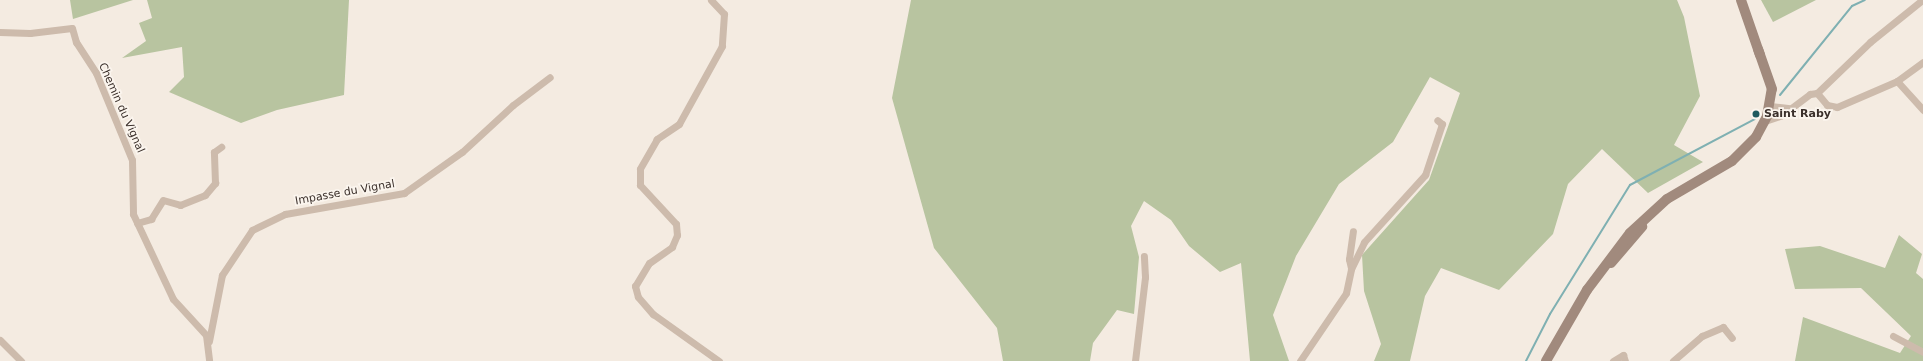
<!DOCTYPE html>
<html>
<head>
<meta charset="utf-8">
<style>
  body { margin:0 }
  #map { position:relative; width:1923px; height:361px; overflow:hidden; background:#f4ebe1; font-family:"DejaVu Sans",sans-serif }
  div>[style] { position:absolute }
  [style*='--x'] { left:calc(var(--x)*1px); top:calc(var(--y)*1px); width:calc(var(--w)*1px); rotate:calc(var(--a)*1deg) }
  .green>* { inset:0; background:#b8c4a0 }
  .stream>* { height:2px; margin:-1px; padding:0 1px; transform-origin:1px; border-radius:1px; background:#7fb0b2 }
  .street>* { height:7px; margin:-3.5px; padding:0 3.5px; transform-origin:3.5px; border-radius:3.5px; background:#cdbbac }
  .secondary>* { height:10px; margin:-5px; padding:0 5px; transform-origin:5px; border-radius:5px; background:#a18a7d }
  .dots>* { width:11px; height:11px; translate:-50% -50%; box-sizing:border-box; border:2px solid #fbf5ee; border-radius:50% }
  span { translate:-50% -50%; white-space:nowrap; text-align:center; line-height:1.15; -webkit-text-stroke:3.5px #fbf5ee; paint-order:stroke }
  .street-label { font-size:11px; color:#3b302b }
  .poi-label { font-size:11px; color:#3b302b; font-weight:700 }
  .left { translate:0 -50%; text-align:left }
</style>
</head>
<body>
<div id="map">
  <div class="green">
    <i style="clip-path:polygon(70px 0,133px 0,73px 19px)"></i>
    <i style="clip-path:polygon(147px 0,349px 0,344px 95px,277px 110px,241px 123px,169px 92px,184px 77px,182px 47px,122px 58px,146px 41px,139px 23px,152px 18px)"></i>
    <i style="clip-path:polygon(911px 0,1677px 0,1684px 17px,1700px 96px,1674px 145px,1703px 162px,1648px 193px,1602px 149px,1568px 184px,1553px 234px,1499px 290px,1441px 268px,1425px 296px,1410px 361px,1374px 361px,1381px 344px,1364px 291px,1362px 255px,1429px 180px,1460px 93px,1430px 77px,1393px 142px,1339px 184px,1296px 256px,1273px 315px,1289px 361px,1250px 361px,1241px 263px,1220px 272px,1189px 246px,1171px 220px,1144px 201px,1131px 226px,1139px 257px,1134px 314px,1117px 310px,1093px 343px,1090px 361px,1003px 361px,997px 328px,934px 248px,892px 98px)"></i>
    <i style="clip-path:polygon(1761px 0,1816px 0,1773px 22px)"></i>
    <i style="clip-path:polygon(1899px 235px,1922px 254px,1916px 273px,1923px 279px,1923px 361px,1795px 361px,1803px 317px,1900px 353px,1911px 336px,1861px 288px,1795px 289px,1785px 249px,1820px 246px,1885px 268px)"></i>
  </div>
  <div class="stream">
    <i style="--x:1780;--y:95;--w:114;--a:-51"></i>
    <i style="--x:1852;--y:6;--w:14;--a:-25"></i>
    <i style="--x:1526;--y:361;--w:53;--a:-62.9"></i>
    <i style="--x:1550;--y:314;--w:152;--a:-58.2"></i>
    <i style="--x:1630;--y:185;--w:141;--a:-27.8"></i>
  </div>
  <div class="street">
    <i style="--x:711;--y:0;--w:19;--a:47"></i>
    <i style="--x:724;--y:14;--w:32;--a:94"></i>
    <i style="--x:722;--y:46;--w:89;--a:118.9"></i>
    <i style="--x:679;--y:124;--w:27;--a:146"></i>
    <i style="--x:657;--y:139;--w:34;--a:120"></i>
    <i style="--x:640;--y:169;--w:16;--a:90"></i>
    <i style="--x:640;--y:185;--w:53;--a:47.3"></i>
    <i style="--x:676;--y:224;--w:11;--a:85"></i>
    <i style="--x:677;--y:235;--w:13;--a:113"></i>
    <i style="--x:672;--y:247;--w:28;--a:145"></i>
    <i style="--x:649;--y:263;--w:27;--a:121"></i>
    <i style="--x:635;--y:286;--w:11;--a:75"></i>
    <i style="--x:638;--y:297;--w:23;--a:49"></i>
    <i style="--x:653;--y:314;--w:81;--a:35.5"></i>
    <i style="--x:0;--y:32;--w:30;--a:2"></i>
    <i style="--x:30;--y:33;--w:42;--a:-6.8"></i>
    <i style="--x:72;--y:28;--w:15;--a:74"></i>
    <i style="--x:76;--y:42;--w:37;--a:57"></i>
    <i style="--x:96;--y:73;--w:94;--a:67.5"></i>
    <i style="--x:132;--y:160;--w:54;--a:88.9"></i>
    <i style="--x:133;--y:214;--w:94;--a:64.8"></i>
    <i style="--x:173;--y:299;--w:49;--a:47.5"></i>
    <i style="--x:206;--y:335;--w:26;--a:83"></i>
    <i style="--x:1897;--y:81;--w:32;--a:-36"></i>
    <i style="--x:1817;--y:93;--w:74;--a:-43.9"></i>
    <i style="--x:1870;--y:42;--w:67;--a:-38.9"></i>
    <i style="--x:1770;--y:106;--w:18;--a:6"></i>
    <i style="--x:1765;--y:121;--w:18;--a:-19"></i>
    <i style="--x:1782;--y:115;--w:35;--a:-37"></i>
    <i style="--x:1810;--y:94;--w:7;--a:-8"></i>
    <i style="--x:1817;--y:93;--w:16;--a:50"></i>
    <i style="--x:1827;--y:105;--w:10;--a:11"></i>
    <i style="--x:1837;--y:107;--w:65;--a:-23.4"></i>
    <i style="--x:1897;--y:81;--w:39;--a:48"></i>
    <i style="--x:137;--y:223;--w:15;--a:-16"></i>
    <i style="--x:151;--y:219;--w:22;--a:-58"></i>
    <i style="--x:163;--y:200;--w:18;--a:16"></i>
    <i style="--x:180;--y:205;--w:27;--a:-22"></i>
    <i style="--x:205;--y:195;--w:16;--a:-50"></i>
    <i style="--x:215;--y:183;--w:31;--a:-92"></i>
    <i style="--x:214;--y:152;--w:9;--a:-36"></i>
    <i style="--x:1351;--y:268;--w:9;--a:-103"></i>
    <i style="--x:1349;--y:259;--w:28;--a:-82"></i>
    <i style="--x:1893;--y:336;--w:34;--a:28"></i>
    <i style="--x:0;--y:340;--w:30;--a:45"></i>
    <i style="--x:209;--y:341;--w:67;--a:-78.9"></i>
    <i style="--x:222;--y:275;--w:54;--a:-56.3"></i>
    <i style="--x:252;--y:230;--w:37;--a:-26"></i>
    <i style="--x:285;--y:214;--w:121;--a:-10"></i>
    <i style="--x:404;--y:193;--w:71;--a:-35.3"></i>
    <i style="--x:462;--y:152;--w:69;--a:-42.7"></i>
    <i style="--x:513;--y:105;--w:46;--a:-37.1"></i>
    <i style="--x:1135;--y:361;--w:85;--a:-83.2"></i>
    <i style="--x:1145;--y:277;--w:21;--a:-93"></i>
    <i style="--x:1300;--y:361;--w:82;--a:-55.9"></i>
    <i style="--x:1346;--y:293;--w:25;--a:-78"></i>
    <i style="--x:1351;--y:269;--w:30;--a:-64"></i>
    <i style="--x:1364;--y:242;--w:91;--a:-47.7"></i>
    <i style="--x:1425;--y:175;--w:54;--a:-71.6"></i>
    <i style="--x:1442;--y:124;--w:6;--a:-141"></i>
    <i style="--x:1613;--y:361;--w:12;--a:-31"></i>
    <i style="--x:1623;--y:355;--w:6;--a:72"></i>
    <i style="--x:1673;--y:361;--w:38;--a:-41"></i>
    <i style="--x:1702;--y:336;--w:23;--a:-23"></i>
    <i style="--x:1723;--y:327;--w:14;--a:51"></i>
  </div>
  <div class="secondary">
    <i style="--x:1741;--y:0;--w:58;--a:70.9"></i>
    <i style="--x:1611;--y:263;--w:48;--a:-49.3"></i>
    <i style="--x:1546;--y:361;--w:82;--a:-60"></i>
    <i style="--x:1587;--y:290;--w:71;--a:-53"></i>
    <i style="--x:1630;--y:233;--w:50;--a:-42.6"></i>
    <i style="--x:1667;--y:199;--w:75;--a:-30.3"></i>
    <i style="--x:1732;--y:161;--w:34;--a:-45"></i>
    <i style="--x:1756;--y:137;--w:24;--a:-62"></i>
    <i style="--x:1767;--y:116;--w:27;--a:-80"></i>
    <i style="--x:1772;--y:89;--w:42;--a:-109.3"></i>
  </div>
  <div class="dots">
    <i style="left:1756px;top:114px;background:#1f5a5e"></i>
  </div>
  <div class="street-label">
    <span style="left:121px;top:108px;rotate:66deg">Chemin du Vignal</span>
    <span style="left:345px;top:193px;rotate:-10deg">Impasse du Vignal</span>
  </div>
  <div class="poi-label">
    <span class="left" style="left:1764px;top:114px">Saint Raby</span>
  </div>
</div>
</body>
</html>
